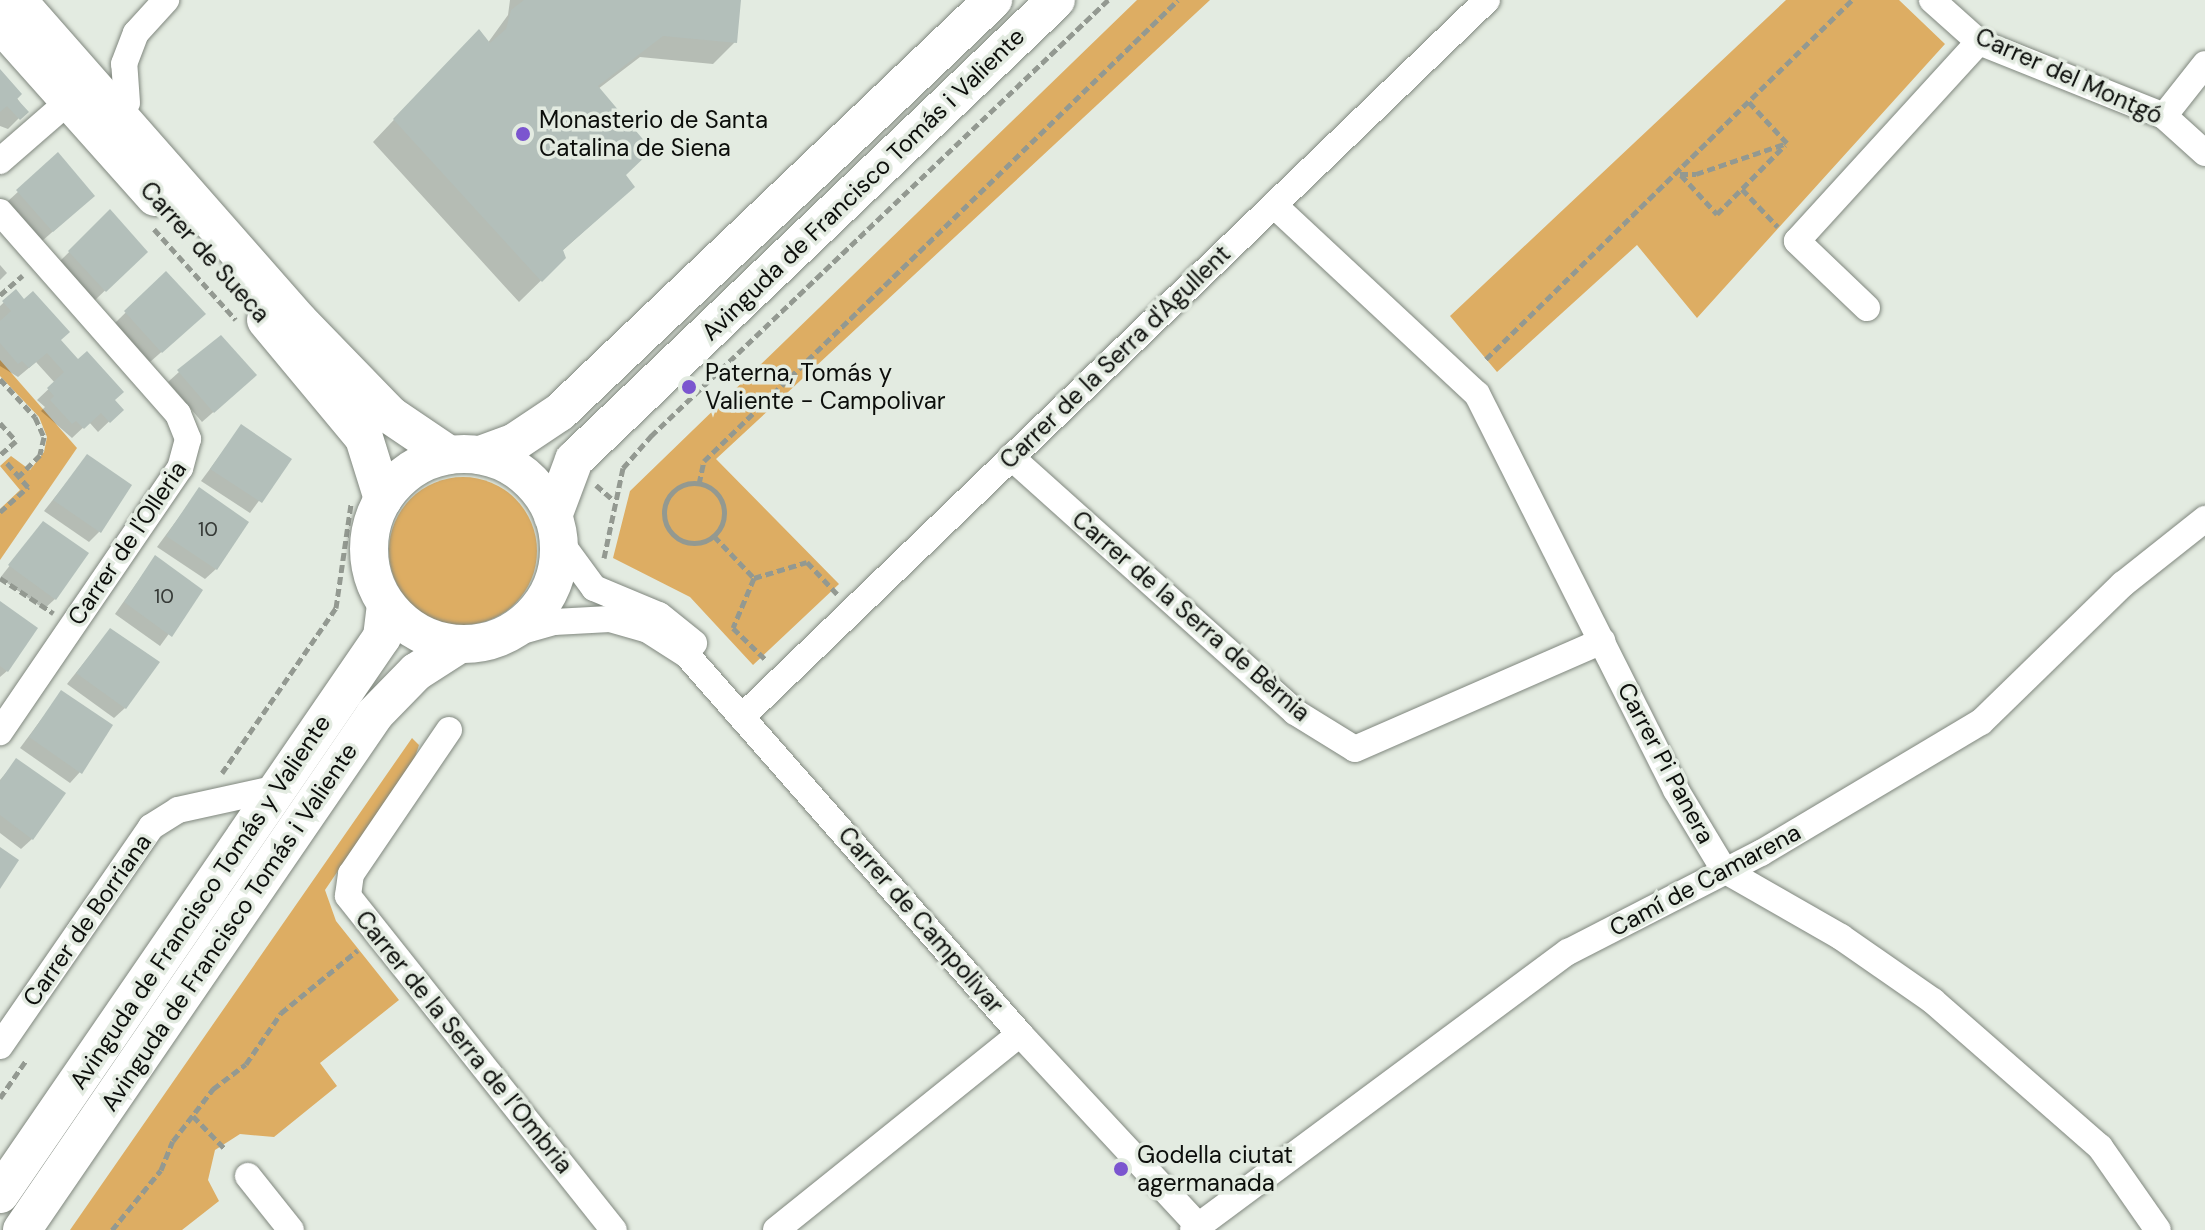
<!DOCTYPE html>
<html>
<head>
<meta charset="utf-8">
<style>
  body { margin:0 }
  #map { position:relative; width:2205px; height:1230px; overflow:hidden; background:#e3ebe1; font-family:"DM Sans",sans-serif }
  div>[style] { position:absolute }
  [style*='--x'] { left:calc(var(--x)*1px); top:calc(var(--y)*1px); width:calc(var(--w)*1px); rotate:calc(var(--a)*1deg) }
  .green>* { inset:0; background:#ddad63 }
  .round { border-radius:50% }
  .shadow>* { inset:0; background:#0003 }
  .building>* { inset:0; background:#b3bfba }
  .path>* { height:5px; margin-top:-2.5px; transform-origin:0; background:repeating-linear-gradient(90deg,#939991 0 8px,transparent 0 12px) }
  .path>.ring { margin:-2.5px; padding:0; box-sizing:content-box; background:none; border:5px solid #939991; border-radius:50% }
  .roads { filter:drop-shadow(0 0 2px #80877e) drop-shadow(0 0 2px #80877e) }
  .minor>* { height:26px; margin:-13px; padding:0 13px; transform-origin:13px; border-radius:13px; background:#fff }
  .secondary>* { height:38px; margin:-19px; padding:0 19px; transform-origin:19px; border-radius:19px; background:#fff }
  .secondary>.ring { margin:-19px; padding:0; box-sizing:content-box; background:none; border:38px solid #fff; border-radius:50% }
  .dots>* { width:22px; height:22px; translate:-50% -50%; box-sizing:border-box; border:4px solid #e3ebe1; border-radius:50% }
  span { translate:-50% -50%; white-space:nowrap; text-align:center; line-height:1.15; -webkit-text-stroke:7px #e3ebe1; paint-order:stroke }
  .number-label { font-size:20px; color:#363a37 }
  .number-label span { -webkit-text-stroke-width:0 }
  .street-label { font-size:24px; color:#0c0e0b }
  .poi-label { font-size:24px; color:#0c0e0b }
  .left { translate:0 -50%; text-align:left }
</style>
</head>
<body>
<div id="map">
  <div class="green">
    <i style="clip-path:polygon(1137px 0,1210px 0,716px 459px,839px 584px,753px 665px,690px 597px,613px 558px,630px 491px)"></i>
    <i style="clip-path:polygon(1786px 0,1899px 0,1945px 44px,1697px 318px,1637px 245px,1497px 372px,1450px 316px)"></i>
    <i style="clip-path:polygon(0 360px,77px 448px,0 560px,0 509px,20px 490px,0 466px,11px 456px,30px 470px,44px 452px,47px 437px,39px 417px,0 376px)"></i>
    <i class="round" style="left:389px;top:477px;width:148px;height:148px"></i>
    <i style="clip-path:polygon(412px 738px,419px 745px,415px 757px,325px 890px,336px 921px,399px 1000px,320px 1063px,337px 1086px,274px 1137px,240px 1134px,215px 1150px,208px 1180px,219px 1201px,182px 1230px,70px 1230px)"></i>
  </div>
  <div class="shadow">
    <i style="clip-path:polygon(510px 0,739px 0,735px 42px,713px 64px,640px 57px,598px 89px,624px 175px,633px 187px,561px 252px,564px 258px,519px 302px,373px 142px,457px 53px,487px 44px,508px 15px)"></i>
    <i style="clip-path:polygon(0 74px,26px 111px,8px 129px,0 126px)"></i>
    <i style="clip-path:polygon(58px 155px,82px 206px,42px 241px,7px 202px)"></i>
    <i style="clip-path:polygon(110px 212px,135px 262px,94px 301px,59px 262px)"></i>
    <i style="clip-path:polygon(0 265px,7px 273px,0 280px)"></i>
    <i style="clip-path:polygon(166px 273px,193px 324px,150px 362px,115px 323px)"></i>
    <i style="clip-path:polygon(15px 292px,121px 410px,98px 432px,89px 422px,72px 438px,41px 411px,45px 407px,37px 400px,55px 383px,36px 362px,18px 377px,0 366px,0 306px)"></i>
    <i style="clip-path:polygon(179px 372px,244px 385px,202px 422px,168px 382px)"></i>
    <i style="clip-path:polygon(241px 427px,289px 460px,250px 513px,201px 481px)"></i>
    <i style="clip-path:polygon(87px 457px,99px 532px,89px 542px,44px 511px)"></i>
    <i style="clip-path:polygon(199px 490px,216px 569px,205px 579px,157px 547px)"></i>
    <i style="clip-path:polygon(43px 523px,55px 599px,44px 609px,0 578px)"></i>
    <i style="clip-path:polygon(155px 557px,200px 591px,160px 646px,115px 614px)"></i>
    <i style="clip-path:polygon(0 603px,7px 671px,0 677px)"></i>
    <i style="clip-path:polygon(110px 630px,125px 708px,114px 718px,67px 684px)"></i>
    <i style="clip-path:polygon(61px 693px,80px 772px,70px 783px,20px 748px)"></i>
    <i style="clip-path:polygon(16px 761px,32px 839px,21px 849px,0 833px,0 780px)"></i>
  </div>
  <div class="building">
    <i style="clip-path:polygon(524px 0,741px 0,737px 43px,663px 36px,598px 86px,652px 150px,626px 175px,635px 187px,563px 250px,566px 258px,542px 282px,393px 119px,479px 29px,490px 43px,506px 29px,511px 10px)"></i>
    <i style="clip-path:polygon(0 69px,22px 94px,17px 99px,29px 112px,20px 120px,7px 106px,0 112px)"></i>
    <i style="clip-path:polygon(58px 152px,95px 196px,53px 232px,16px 190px)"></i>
    <i style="clip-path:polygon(110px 209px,148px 252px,106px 292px,68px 251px)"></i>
    <i style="clip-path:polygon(166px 271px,206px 314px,162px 353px,124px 311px)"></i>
    <i style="clip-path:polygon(16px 289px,24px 299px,33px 291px,70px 332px,61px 340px,78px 359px,87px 351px,124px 392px,115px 400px,124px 410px,110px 423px,101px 413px,84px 429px,76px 421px,72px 424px,50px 400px,54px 396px,47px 388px,64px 372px,47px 353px,29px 368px,22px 361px,18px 364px,0 343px,0 321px,11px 311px,2px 301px)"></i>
    <i style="clip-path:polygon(221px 335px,257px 375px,214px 413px,177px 370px)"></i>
    <i style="clip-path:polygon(241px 424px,292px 459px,262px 503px,210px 469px)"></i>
    <i style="clip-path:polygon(87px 454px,132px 485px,101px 533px,53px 500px)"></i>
    <i style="clip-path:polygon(199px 487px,249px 522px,217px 570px,166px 536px)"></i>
    <i style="clip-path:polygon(43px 521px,89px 553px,56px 600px,8px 565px)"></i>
    <i style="clip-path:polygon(155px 555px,203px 590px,172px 637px,124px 602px)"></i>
    <i style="clip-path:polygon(0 601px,38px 628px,8px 672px,0 666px)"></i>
    <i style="clip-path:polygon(110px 628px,160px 662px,126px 709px,76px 673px)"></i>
    <i style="clip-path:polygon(61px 690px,113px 725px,82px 774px,29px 737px)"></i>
    <i style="clip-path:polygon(16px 758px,66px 793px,33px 840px,0 815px,0 781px)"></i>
    <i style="clip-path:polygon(0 847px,19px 860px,0 889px)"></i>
  </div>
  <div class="path">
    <i style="--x:1680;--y:174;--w:16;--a:0"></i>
    <i style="--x:1696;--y:174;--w:96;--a:-18.8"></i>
    <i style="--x:1787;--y:143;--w:59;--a:-132.9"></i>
    <i style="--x:1681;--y:175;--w:53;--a:47.3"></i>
    <i style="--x:1717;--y:214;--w:97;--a:-45.4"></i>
    <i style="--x:1742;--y:189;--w:52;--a:46.5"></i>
    <i style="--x:154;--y:229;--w:122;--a:48"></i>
    <i style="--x:0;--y:295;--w:30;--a:-41"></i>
    <i style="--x:1486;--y:359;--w:513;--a:-44.45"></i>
    <i style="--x:0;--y:379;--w:52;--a:47.4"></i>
    <i style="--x:35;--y:417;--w:22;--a:66"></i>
    <i style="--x:44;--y:437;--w:18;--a:103"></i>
    <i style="--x:40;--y:455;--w:30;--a:135"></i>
    <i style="--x:0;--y:423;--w:24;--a:48"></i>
    <i style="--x:16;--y:441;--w:21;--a:139"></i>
    <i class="ring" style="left:664px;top:483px;width:55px;height:55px"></i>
    <i style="--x:699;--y:484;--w:24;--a:-78"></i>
    <i style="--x:704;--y:461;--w:661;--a:-44.2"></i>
    <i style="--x:596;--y:485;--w:23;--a:41"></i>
    <i style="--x:0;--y:512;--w:38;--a:-42"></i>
    <i style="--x:28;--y:487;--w:35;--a:-131"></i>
    <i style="--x:714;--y:536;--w:58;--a:46.4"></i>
    <i style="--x:754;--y:578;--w:54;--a:112.8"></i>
    <i style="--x:733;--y:628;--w:47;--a:44.1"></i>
    <i style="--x:604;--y:558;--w:92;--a:-78.1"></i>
    <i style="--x:623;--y:468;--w:43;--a:-48.8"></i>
    <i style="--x:651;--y:436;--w:632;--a:-43.65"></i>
    <i style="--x:0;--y:578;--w:64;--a:33.4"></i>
    <i style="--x:754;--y:578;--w:55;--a:-16.8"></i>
    <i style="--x:807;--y:562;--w:44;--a:46.8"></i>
    <i style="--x:222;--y:773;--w:201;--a:-55.4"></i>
    <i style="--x:336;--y:608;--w:105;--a:-81.8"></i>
    <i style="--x:0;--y:1098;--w:47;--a:-55.3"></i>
    <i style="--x:193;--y:1116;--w:45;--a:45.9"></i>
    <i style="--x:112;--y:1230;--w:77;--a:-50.8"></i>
    <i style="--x:161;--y:1170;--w:31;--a:-68"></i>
    <i style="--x:173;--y:1141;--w:66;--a:-52.4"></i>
    <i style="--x:213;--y:1089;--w:41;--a:-37.1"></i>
    <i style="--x:246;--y:1064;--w:62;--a:-55.5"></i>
    <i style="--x:281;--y:1013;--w:99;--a:-39.3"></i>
  </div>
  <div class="roads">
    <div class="minor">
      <i style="--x:1932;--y:0;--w:63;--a:41.8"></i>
      <i style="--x:1979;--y:42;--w:199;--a:21.8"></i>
      <i style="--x:2164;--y:116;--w:55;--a:42.1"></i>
      <i style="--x:127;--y:103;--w:39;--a:-94"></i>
      <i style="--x:124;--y:64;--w:33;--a:-69"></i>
      <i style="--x:136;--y:33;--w:45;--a:-47.7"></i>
      <i style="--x:2164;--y:116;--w:66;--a:-51.7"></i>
      <i style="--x:0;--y:161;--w:91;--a:-41"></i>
      <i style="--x:1274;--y:205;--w:277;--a:43"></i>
      <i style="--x:1477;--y:394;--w:443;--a:63.3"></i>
      <i style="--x:1676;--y:790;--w:93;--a:59"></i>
      <i style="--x:1724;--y:870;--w:135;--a:29.8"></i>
      <i style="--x:1841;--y:937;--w:112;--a:34.8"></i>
      <i style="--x:1933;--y:1001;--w:222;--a:41.2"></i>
      <i style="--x:2100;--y:1147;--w:101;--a:55.1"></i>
      <i style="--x:0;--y:212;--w:269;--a:48.6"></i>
      <i style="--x:178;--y:414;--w:27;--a:68"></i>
      <i style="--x:188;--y:439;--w:30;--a:105"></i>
      <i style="--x:180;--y:468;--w:320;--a:124.3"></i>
      <i style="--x:1867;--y:308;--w:97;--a:-136.3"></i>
      <i style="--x:1797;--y:241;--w:270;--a:-47.6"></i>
      <i style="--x:1011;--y:457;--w:382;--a:41.9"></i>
      <i style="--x:1295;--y:712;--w:70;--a:31.7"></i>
      <i style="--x:1355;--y:749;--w:270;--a:-23.6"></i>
      <i style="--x:558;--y:539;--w:61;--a:53.7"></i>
      <i style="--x:594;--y:588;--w:70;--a:22.6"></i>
      <i style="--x:659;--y:615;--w:45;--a:38.7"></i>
      <i style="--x:501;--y:637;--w:55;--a:-15.8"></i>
      <i style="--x:554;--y:622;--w:56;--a:-3.1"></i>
      <i style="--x:610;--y:619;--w:40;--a:16"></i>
      <i style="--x:648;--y:630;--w:46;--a:32.7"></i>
      <i style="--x:687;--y:655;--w:505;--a:48.7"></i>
      <i style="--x:1020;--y:1034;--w:267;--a:47.1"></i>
      <i style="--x:744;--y:715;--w:1031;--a:-43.9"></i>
      <i style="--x:449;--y:730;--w:174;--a:124.2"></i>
      <i style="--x:351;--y:874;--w:22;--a:98"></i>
      <i style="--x:348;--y:896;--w:427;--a:51.5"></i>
      <i style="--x:0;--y:1046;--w:266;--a:-55.4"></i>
      <i style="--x:151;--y:827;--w:32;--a:-32"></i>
      <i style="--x:178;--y:810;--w:102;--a:-12.4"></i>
      <i style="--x:248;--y:1176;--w:69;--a:51.5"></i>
      <i style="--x:776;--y:1230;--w:313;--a:-38.8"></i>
      <i style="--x:1193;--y:1230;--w:467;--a:-36.6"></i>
      <i style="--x:1568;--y:952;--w:217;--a:-27.2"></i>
      <i style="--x:1761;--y:853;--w:256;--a:-30.8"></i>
      <i style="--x:1981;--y:722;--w:198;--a:-44.2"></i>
      <i style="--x:2123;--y:584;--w:105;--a:-38.4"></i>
    </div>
    <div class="secondary">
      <i style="--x:17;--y:0;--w:427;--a:48.7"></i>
      <i style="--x:299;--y:321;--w:131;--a:45.9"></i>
      <i style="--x:390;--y:415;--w:71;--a:34.1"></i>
      <i style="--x:0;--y:23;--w:233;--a:48.3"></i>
      <i style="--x:266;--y:320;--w:153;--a:50.3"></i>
      <i style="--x:364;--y:438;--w:64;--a:72.7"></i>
      <i class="ring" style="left:369px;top:454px;width:152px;height:152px"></i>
      <i style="--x:480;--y:455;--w:37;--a:-20"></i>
      <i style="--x:515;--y:442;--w:54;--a:-33.7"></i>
      <i style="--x:560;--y:412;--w:598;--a:-43.58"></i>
      <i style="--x:553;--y:516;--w:60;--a:-69.4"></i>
      <i style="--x:574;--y:460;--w:666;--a:-43.66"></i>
      <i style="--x:0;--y:1194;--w:675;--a:-55.56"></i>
      <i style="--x:382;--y:637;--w:32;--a:-83"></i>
      <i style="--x:22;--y:1230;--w:625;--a:-55.62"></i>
      <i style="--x:375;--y:714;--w:59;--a:-45.7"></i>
      <i style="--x:416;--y:672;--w:50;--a:-32.7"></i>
    </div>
  </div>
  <div class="dots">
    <i style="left:523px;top:134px;background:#7b55cf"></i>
    <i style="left:689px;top:387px;background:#7b55cf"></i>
    <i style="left:1121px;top:1169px;background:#7b55cf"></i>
  </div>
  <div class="number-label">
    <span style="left:208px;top:529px">10</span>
    <span style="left:164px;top:596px">10</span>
  </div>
  <div class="street-label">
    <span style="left:2069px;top:76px;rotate:24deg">Carrer del Montgó</span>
    <span style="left:863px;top:184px;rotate:-44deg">Avinguda de Francisco Tomás i Valiente</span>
    <span style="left:205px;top:252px;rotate:48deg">Carrer de Sueca</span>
    <span style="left:1115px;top:357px;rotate:-44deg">Carrer de la Serra d'Agullent</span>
    <span style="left:127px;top:543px;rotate:-56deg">Carrer de l'Olleria</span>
    <span style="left:1191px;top:616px;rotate:41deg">Carrer de la Serra de Bèrnia</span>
    <span style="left:1666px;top:763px;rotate:62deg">Carrer Pi Panera</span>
    <span style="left:1705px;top:880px;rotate:-28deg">Camí de Camarena</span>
    <span style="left:200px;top:902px;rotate:-56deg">Avinguda de Francisco Tomás y Valiente</span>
    <span style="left:87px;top:920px;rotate:-55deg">Carrer de Borriana</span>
    <span style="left:921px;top:920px;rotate:49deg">Carrer de Campolivar</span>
    <span style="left:229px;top:927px;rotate:-56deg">Avinguda de Francisco Tomás i Valiente</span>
    <span style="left:464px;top:1042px;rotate:51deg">Carrer de la Serra de l’Ombria</span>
  </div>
  <div class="poi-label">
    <span class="left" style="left:539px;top:134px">Monasterio de Santa<br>Catalina de Siena</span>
    <span class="left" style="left:705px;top:387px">Paterna, Tomás y<br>Valiente - Campolivar</span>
    <span class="left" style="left:1137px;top:1169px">Godella ciutat<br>agermanada</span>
  </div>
</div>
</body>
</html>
